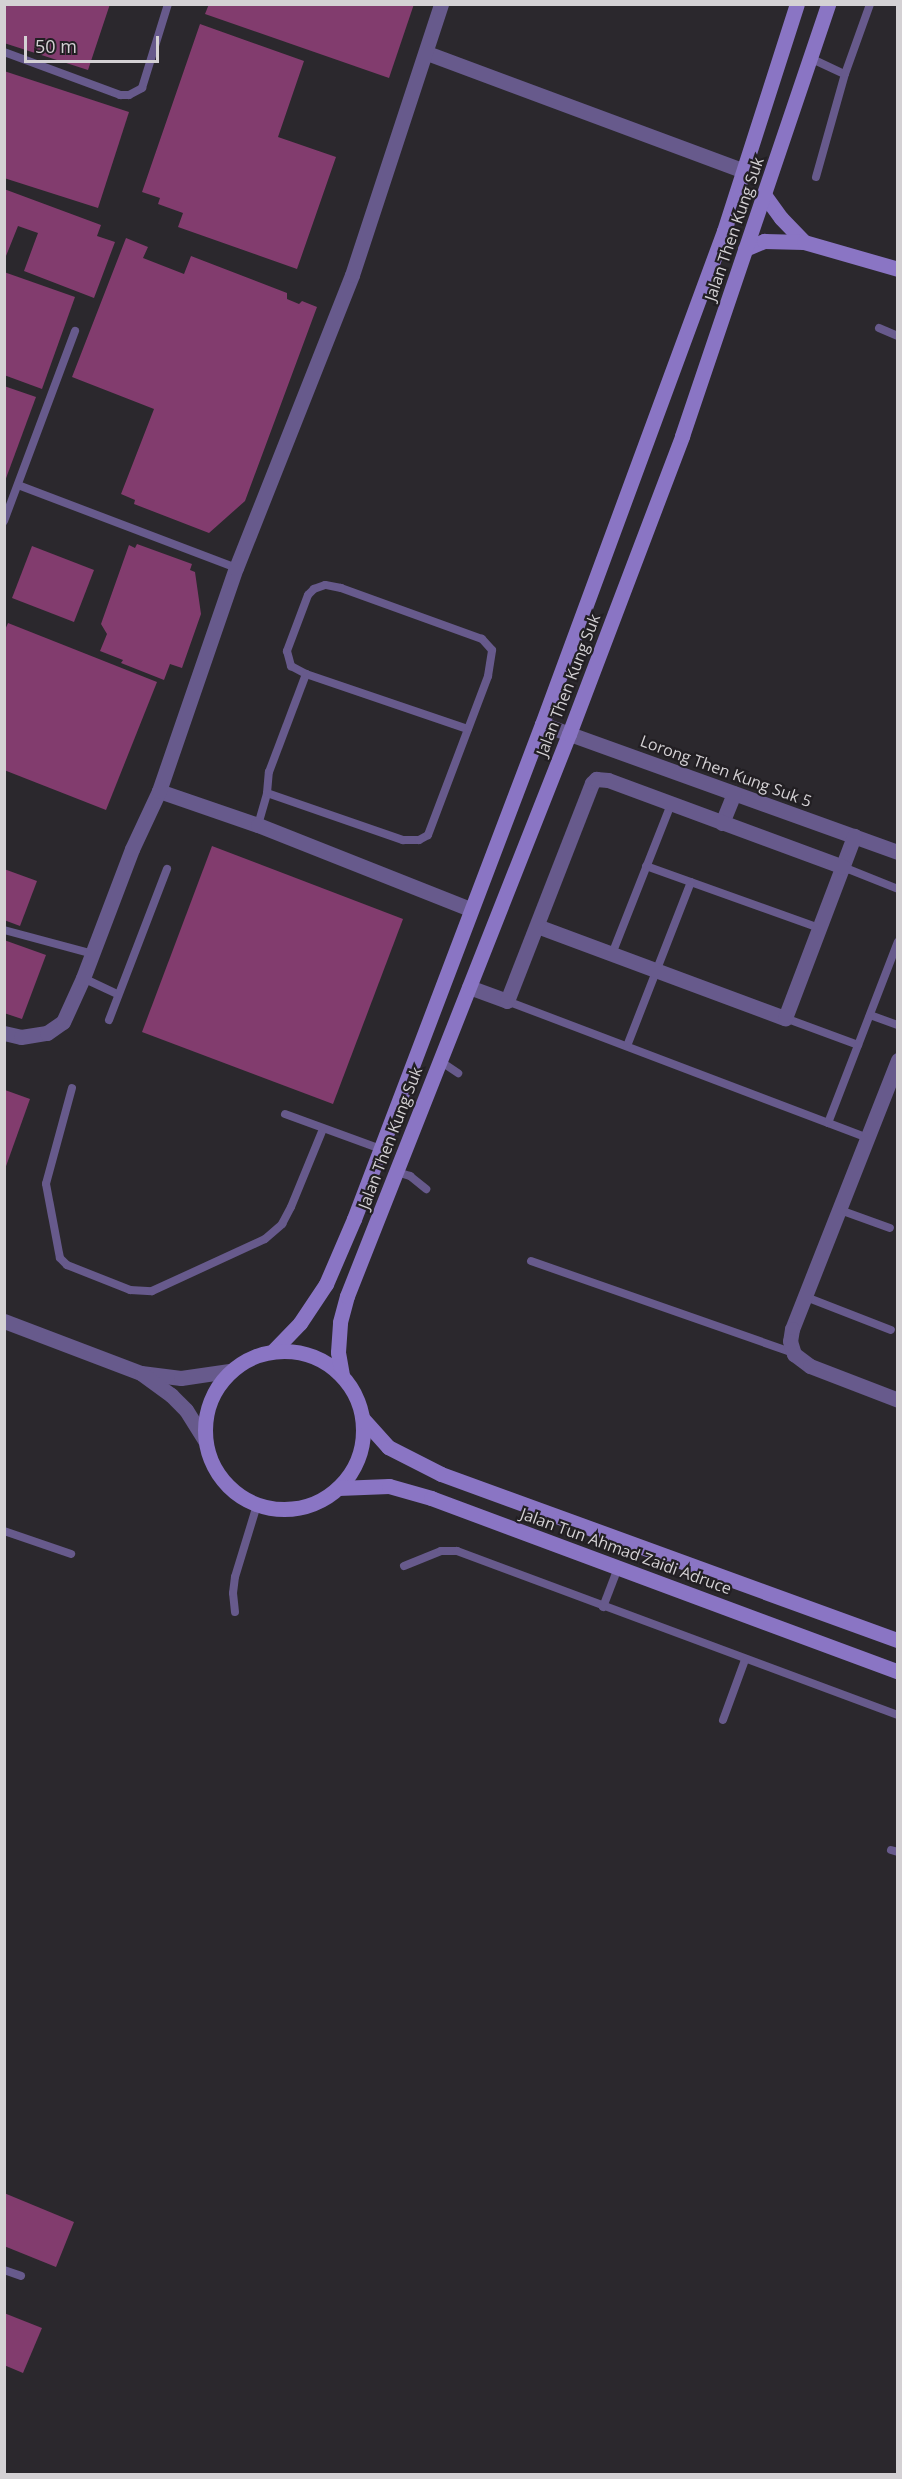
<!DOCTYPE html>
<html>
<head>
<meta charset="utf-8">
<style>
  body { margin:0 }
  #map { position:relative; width:902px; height:2479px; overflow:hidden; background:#2b282d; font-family:"Open Sans",sans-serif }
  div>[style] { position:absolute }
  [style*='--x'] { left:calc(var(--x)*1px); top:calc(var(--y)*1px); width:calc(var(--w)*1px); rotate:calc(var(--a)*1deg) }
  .building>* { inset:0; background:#823c6e }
  .lane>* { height:8px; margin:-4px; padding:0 4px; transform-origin:4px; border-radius:4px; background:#675a8c }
  .street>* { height:15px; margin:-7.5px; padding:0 7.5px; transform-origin:7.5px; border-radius:7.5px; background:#675a8c }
  .secondary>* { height:15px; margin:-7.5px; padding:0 7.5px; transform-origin:7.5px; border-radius:7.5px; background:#8a75c4 }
  .secondary>.ring { margin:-7.5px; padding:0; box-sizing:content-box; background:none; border:15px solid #8a75c4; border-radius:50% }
  span { translate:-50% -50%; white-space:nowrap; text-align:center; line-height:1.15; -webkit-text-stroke:4.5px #221f23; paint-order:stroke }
  .street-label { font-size:16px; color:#d4d1d4 }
  .frame { position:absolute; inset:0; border:6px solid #d4d1d4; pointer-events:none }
  .scale { position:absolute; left:24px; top:36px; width:135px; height:27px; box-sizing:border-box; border:3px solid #d4d1d4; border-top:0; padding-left:8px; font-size:18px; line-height:21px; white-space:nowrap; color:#d4d1d4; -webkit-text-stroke:4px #221f23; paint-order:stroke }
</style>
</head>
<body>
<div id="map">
  <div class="building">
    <i style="clip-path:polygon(4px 4px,110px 4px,88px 70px,4px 43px)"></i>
    <i style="clip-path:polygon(209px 4px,414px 4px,389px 78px,205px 14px)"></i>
    <i style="clip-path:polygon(200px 24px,304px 61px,278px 137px,336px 157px,297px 269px,178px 227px,183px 213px,158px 204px,160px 198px,142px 192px)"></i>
    <i style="clip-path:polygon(4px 71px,129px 112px,98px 208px,4px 178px)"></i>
    <i style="clip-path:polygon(4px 189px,101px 225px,97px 236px,115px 242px,94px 298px,24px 271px,38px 233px,18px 226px,4px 261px)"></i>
    <i style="clip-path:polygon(126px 238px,148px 247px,143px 258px,184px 274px,191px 256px,287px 293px,287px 299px,299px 304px,302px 301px,317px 307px,245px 501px,209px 533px,134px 504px,135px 500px,121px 494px,154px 409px,72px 377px)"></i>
    <i style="clip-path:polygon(4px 272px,75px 297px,42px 389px,4px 375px)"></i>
    <i style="clip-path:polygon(4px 386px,36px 397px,5px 481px,4px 481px)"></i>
    <i style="clip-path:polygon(137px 544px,192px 564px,190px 570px,195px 572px,201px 614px,182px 668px,170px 664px,164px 680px,121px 663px,123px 660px,100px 651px,107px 634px,101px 624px,129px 545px,135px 548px)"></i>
    <i style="clip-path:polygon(32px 546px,94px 570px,74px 622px,12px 598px)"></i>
    <i style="clip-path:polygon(8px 623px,157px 682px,106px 810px,4px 770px,4px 632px)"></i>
    <i style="clip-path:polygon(212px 846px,403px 919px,333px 1104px,142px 1032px)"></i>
    <i style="clip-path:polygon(4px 869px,37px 881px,20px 926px,4px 920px)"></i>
    <i style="clip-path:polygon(4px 940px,46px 955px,22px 1019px,4px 1013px)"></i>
    <i style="clip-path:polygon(5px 1090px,30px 1099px,5px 1169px)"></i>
    <i style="clip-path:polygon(4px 2193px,74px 2222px,56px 2267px,4px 2246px)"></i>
    <i style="clip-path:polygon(4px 2313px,42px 2328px,23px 2373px,4px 2365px)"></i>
  </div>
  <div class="lane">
    <i style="--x:4;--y:52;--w:124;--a:20.3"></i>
    <i style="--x:120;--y:95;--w:9;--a:0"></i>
    <i style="--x:129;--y:95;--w:15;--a:-28"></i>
    <i style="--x:142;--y:88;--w:88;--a:-72.8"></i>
    <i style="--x:810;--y:58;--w:38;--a:25"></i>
    <i style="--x:816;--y:177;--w:107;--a:-74.3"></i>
    <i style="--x:845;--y:74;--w:74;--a:-70.3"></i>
    <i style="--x:879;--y:328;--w:21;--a:23"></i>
    <i style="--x:18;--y:485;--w:233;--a:20.8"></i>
    <i style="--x:4;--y:521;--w:203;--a:-69.5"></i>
    <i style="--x:267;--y:793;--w:144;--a:19.1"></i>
    <i style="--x:403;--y:840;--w:16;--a:0"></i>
    <i style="--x:419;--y:840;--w:10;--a:-29"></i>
    <i style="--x:428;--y:835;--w:170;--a:-69.3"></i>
    <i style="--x:488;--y:676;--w:26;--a:-81"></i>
    <i style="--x:492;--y:650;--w:15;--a:-132"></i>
    <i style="--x:482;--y:639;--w:150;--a:-160.1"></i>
    <i style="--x:341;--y:588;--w:16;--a:-169"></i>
    <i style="--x:325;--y:585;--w:12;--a:160"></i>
    <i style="--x:314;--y:589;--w:8;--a:135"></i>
    <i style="--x:308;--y:595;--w:60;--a:110.6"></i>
    <i style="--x:287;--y:651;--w:16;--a:75"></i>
    <i style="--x:291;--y:666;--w:17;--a:28"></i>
    <i style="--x:258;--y:825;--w:33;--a:-74"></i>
    <i style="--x:267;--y:793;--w:21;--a:-85"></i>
    <i style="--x:269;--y:772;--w:105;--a:-69.3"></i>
    <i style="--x:306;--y:674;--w:171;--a:18.8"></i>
    <i style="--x:646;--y:866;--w:184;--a:19.7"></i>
    <i style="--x:843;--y:867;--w:59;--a:21.8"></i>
    <i style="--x:4;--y:930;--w:92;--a:15.1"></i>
    <i style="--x:612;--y:954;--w:161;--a:-68.5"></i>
    <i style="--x:83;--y:978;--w:38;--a:25"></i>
    <i style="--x:507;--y:1001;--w:386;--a:20.8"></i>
    <i style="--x:870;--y:1015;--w:30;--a:20"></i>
    <i style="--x:785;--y:1018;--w:78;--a:20.3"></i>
    <i style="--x:109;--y:1020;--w:162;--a:-69"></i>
    <i style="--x:627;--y:1046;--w:176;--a:-68.7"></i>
    <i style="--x:440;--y:1061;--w:22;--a:34"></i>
    <i style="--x:72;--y:1088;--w:99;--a:105.2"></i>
    <i style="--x:46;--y:1184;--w:75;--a:79.3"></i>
    <i style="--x:60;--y:1258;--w:10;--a:45"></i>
    <i style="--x:67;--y:1265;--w:68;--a:21.6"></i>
    <i style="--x:130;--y:1290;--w:22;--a:3"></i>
    <i style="--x:152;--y:1291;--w:124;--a:-24.7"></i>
    <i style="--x:265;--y:1239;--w:23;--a:-41"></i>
    <i style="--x:282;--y:1224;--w:19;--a:-62"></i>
    <i style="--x:291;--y:1207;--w:84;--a:-67.7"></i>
    <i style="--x:285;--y:1114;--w:102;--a:20"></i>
    <i style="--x:828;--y:1123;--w:194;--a:-68.9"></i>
    <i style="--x:397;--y:1172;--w:14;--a:17"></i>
    <i style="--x:410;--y:1176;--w:21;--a:39"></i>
    <i style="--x:840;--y:1210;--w:53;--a:19.8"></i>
    <i style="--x:531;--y:1261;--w:279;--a:19.3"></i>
    <i style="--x:806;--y:1297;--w:91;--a:21.2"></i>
    <i style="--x:4;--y:1531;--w:71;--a:18.9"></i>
    <i style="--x:404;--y:1566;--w:40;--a:-22"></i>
    <i style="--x:441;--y:1551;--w:16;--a:0"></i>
    <i style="--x:457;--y:1551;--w:471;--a:20.4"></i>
    <i style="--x:603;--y:1607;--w:42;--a:-69"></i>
    <i style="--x:235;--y:1612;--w:19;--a:-96"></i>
    <i style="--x:233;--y:1593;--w:16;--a:-83"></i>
    <i style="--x:235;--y:1577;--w:75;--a:-73"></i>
    <i style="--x:723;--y:1720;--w:64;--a:-69.9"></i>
    <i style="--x:891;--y:1850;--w:7;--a:16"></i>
    <i style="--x:4;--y:2270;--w:18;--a:19"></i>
  </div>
  <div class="street">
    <i style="--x:427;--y:53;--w:336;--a:20.4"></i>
    <i style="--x:542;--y:724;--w:378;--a:19.8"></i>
    <i style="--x:159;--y:791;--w:105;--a:19"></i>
    <i style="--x:258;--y:825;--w:228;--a:21.6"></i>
    <i style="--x:722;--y:823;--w:32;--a:-68"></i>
    <i style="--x:537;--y:926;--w:265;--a:20.4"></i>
    <i style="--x:785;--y:1018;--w:195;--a:-69.2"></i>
    <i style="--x:469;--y:987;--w:40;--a:20.2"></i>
    <i style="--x:507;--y:1001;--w:234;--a:-68.7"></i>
    <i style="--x:592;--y:783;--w:6;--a:-45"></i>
    <i style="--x:596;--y:779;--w:12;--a:5"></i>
    <i style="--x:608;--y:780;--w:251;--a:20.3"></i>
    <i style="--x:4;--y:1033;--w:17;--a:13"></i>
    <i style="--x:21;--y:1037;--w:26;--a:-9"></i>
    <i style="--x:47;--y:1033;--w:19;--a:-35"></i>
    <i style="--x:63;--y:1022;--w:48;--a:-65.6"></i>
    <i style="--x:83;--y:978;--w:138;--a:-69.2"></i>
    <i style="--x:132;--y:849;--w:64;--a:-65"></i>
    <i style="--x:159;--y:791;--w:236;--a:-71"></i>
    <i style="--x:236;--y:568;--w:315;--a:-68.4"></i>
    <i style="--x:352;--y:275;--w:285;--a:-71.8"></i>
    <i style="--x:898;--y:1060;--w:289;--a:111.5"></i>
    <i style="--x:792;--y:1329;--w:12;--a:99"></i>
    <i style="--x:790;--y:1341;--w:14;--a:73"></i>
    <i style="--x:794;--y:1354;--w:20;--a:37"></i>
    <i style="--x:810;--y:1366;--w:94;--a:21.1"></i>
    <i style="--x:4;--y:1321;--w:147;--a:20.8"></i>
    <i style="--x:141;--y:1373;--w:40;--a:7.1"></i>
    <i style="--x:181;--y:1378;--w:49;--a:-8.3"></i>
    <i style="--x:142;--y:1374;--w:36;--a:36"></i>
    <i style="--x:171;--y:1395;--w:21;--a:45"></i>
    <i style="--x:186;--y:1410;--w:36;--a:58"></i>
  </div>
  <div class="secondary">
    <i style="--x:765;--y:196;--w:27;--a:54"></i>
    <i style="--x:781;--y:218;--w:33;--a:46"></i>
    <i style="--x:745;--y:249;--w:21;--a:-23"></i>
    <i style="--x:764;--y:241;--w:40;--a:1.4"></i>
    <i style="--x:804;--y:242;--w:98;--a:16"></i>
    <i style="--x:274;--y:1350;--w:37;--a:-46"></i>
    <i style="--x:300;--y:1323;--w:47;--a:-56.3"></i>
    <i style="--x:326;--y:1284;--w:71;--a:-66.7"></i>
    <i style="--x:354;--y:1219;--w:529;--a:-69.2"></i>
    <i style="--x:542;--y:724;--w:526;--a:-69.74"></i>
    <i style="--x:724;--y:231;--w:238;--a:-72.2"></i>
    <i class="ring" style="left:205px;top:1351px;width:143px;height:143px"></i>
    <i style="--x:342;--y:1375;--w:23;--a:-100"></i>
    <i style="--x:338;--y:1352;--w:30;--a:-86"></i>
    <i style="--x:340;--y:1322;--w:27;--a:-75"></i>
    <i style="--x:347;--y:1296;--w:604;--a:-68.45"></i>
    <i style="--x:569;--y:734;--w:319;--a:-69.2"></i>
    <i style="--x:682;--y:436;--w:456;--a:-71.3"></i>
    <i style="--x:363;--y:1419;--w:38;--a:48"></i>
    <i style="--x:388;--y:1447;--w:59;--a:27"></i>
    <i style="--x:441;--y:1474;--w:486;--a:20"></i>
    <i style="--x:338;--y:1488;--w:51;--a:-2.2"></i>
    <i style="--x:389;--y:1486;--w:44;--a:15.9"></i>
    <i style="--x:431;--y:1498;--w:498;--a:20.4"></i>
  </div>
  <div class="street-label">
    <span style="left:734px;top:229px;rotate:-71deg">Jalan Then Kung Suk</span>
    <span style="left:568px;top:685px;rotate:-69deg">Jalan Then Kung Suk</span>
    <span style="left:726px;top:771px;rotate:20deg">Lorong Then Kung Suk 5</span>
    <span style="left:390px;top:1138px;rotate:-69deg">Jalan Then Kung Suk</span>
    <span style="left:626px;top:1551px;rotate:20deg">Jalan Tun Ahmad Zaidi Adruce</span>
  </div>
  <div class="frame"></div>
  <div class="scale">50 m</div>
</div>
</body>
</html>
